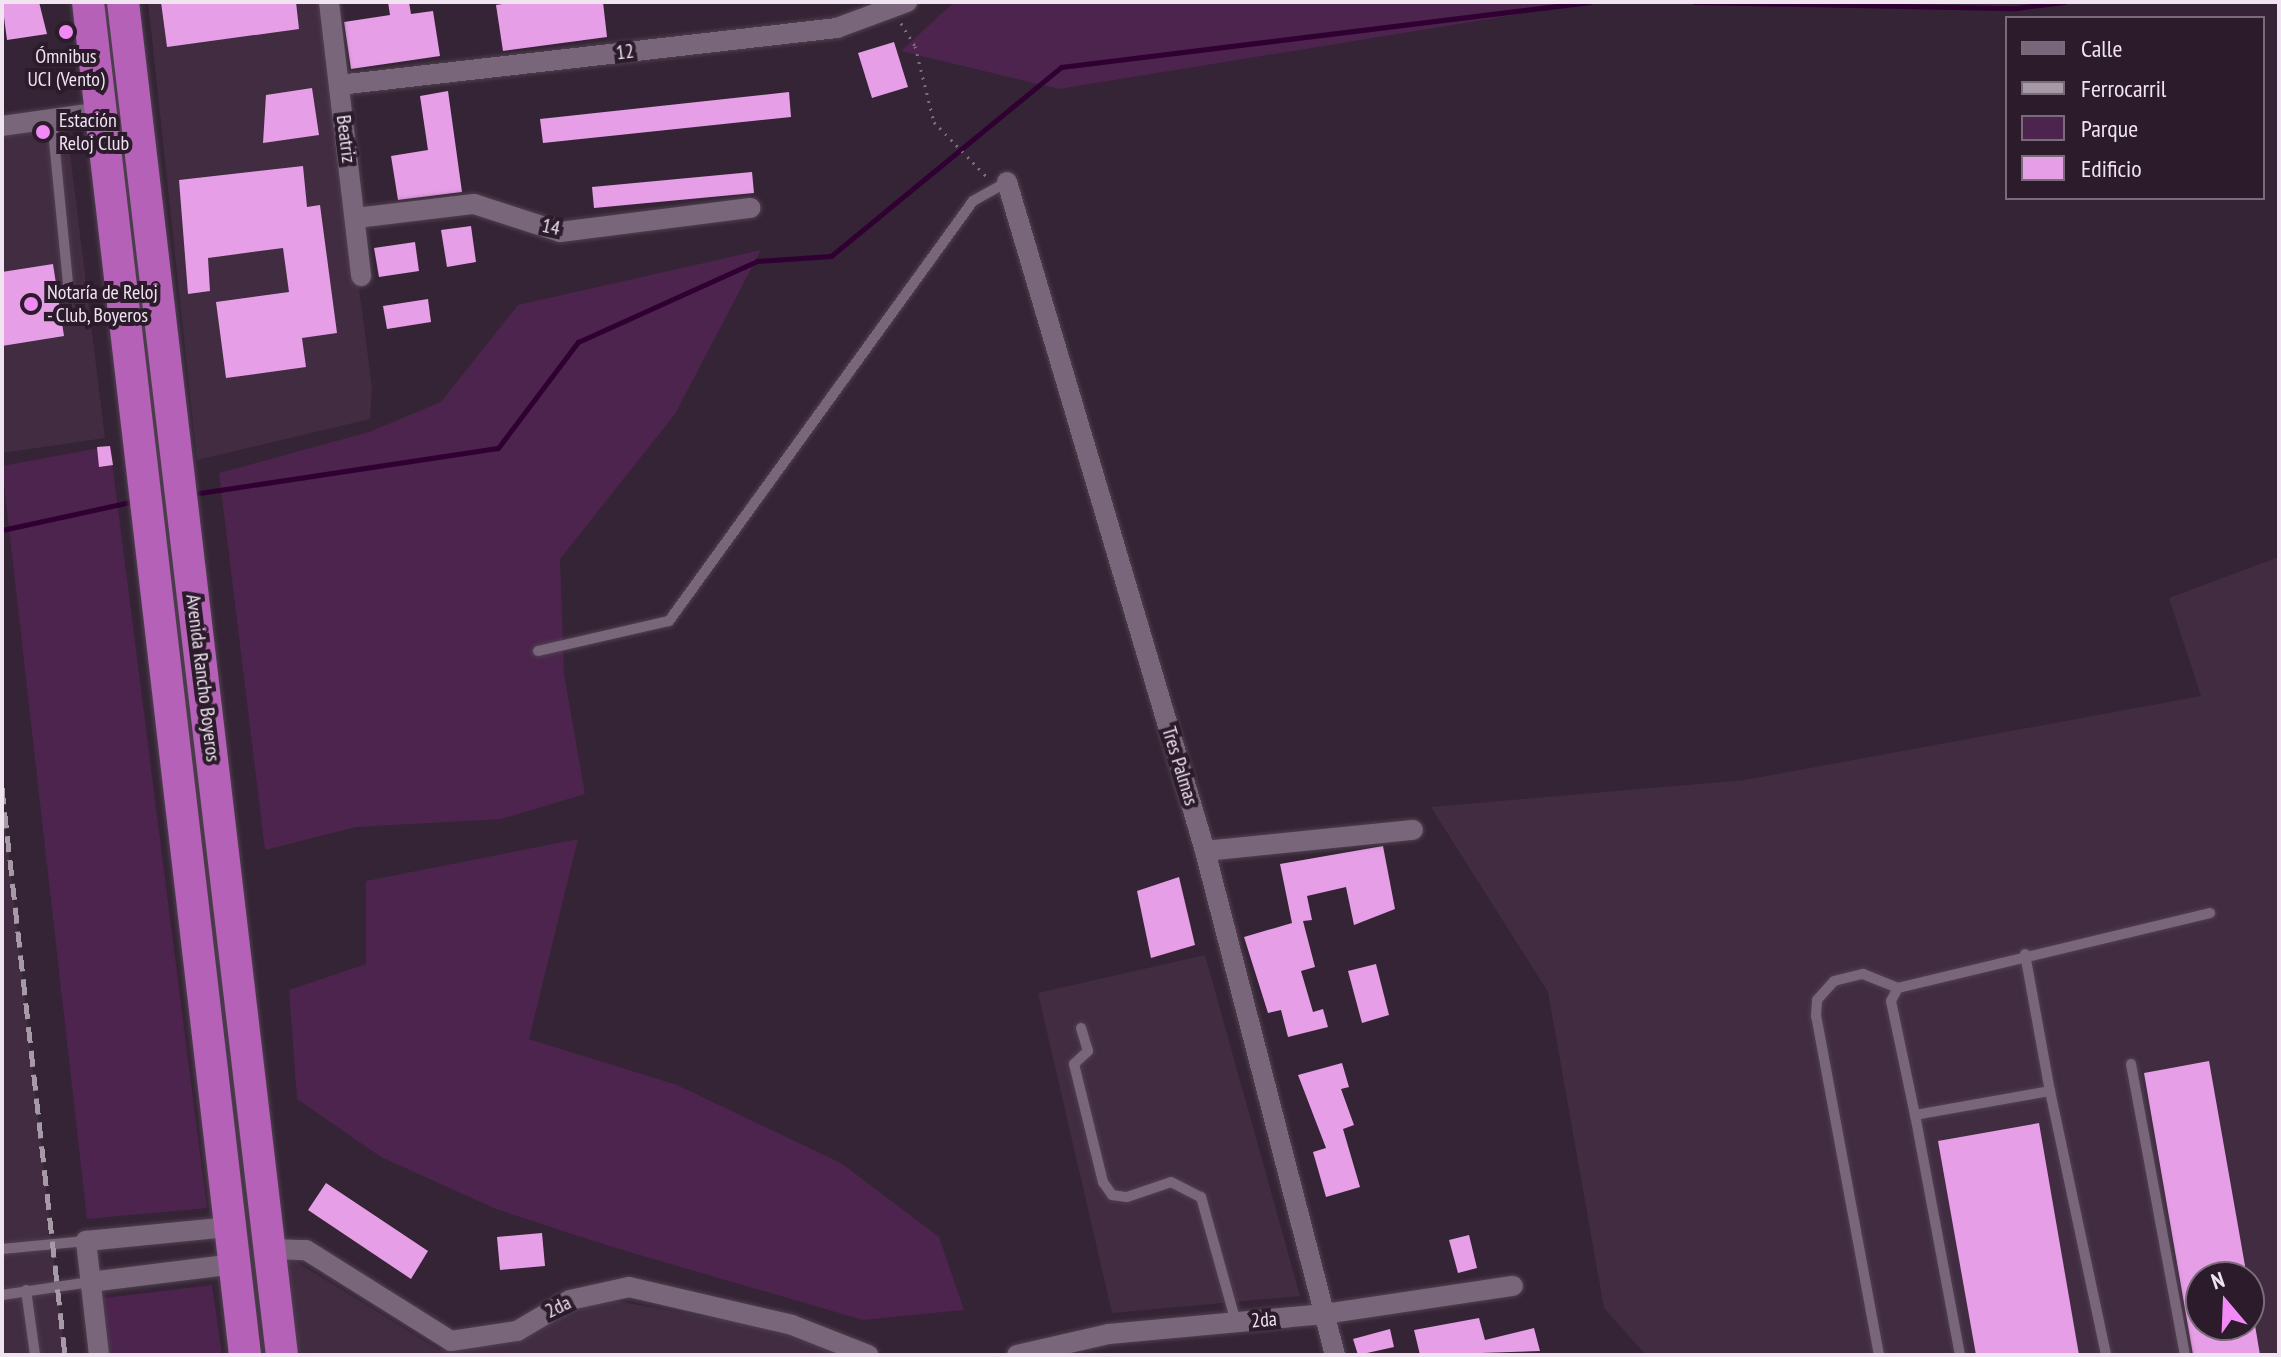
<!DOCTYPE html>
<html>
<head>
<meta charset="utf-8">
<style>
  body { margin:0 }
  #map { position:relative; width:2281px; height:1357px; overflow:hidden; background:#352435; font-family:"PT Sans Narrow",sans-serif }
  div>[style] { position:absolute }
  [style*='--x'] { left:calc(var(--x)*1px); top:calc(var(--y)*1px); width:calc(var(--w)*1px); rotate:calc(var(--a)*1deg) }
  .built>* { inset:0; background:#422c42 }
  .green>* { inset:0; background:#4c244d }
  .stream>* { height:5px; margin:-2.5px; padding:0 2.5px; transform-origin:2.5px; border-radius:2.5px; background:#2f0031 }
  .building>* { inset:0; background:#e69ee7 }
  .path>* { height:3px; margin-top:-1.5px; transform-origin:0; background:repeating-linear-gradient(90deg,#7d6e7d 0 2px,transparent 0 8px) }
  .roads { filter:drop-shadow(0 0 2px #4f4150) drop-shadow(0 0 2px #4f4150) }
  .service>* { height:10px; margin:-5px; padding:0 5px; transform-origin:5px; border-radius:5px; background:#7a667a }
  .minor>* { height:20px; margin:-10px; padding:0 10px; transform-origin:10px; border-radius:10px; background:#7a667a }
  .trunk>* { height:32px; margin:-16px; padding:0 16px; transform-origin:16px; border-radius:16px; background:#b461b7 }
  .rail>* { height:5px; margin-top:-2.5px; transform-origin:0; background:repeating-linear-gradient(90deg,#a79aa7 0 16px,transparent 0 24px) }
  .dots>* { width:22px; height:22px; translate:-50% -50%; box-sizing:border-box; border:4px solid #2b1b2b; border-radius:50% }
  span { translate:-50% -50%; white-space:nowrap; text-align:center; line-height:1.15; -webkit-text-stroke:8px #2b1b2b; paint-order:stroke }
  .street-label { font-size:20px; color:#f0e4f0 }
  .poi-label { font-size:20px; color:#f0e4f0 }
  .left { translate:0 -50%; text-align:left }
  .frame { position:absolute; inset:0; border:4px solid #f0e4f0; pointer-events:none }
  .legend { position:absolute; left:2005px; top:16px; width:260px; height:184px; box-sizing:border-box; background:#2b1b2b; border:2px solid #7a6b7a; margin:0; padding:10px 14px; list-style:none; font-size:24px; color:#f0e4f0 }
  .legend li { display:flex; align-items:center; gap:16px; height:40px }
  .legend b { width:40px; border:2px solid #7a6b7a }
  .north { position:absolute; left:2185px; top:1261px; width:80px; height:80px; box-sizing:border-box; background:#2b1b2b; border:2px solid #7a6b7a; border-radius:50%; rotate:341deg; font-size:22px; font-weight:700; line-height:32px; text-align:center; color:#f0e4f0 }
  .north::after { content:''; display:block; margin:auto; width:28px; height:36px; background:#f18af4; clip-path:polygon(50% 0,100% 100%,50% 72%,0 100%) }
</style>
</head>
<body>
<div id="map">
  <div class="built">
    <i style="clip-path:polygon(148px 2px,322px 2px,372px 388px,370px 419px,197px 460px)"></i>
    <i style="clip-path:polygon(67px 129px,105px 438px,2px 453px,2px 135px)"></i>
    <i style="clip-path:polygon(evenodd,2279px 557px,2279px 1355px,1646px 1355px,1604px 1308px,1548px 992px,1431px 807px,1745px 780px,2201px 696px,2169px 598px,2279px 557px,2201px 1277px,2249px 1277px,2249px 1325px,2201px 1325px,2201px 1277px)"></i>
    <i style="clip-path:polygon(2px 794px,52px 1243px,65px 1355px,2px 1355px)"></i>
    <i style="clip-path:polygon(1205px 955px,1300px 1296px,1112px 1313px,1038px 993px)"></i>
    <i style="clip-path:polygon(284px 1254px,439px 1350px,610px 1300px,799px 1333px,859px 1355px,298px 1355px)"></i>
  </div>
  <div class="green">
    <i style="clip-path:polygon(954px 2px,1594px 2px,1059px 89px,901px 51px)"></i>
    <i style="clip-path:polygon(761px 250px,675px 414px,560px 559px,564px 674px,585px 794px,501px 819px,356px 827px,265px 850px,219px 473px,369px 432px,441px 402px,518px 305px)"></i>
    <i style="clip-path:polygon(110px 446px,207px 1208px,87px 1219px,2px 466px)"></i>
    <i style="clip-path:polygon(578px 839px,529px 1039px,677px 1085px,841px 1163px,939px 1237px,964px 1310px,863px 1320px,609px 1246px,496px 1209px,381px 1157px,297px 1099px,289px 990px,366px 964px,366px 881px)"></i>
    <i style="clip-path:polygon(212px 1285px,222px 1355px,103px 1355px,96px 1299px)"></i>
  </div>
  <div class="stream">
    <i style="--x:1694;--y:2;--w:322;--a:1.1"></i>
    <i style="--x:2016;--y:8;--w:49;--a:-7"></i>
    <i style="--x:193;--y:494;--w:308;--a:-8.6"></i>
    <i style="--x:498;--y:448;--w:133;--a:-53"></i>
    <i style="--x:578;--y:342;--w:196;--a:-24.3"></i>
    <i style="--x:757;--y:261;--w:74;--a:-3.9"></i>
    <i style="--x:831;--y:256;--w:298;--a:-39.4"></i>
    <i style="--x:1061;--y:67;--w:533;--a:-7.01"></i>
    <i style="--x:2;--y:530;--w:136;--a:-12.3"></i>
  </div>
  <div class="building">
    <i style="clip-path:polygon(2px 2px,39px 2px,47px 34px,7px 40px)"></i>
    <i style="clip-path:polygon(161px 2px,296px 2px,299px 29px,167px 47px)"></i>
    <i style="clip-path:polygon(388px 2px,409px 2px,411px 14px,433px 11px,440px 56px,351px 69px,344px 22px,390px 15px)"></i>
    <i style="clip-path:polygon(515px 2px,603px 2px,607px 37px,503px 51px,496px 5px)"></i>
    <i style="clip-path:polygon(894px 42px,908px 87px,872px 98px,858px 53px)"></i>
    <i style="clip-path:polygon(312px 88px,319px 135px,263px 143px,266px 95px)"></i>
    <i style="clip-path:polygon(448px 91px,462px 192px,398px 200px,391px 156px,428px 150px,420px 96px)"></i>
    <i style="clip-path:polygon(789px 92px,791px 117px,543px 143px,540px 119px)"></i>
    <i style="clip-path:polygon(303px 166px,307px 207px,320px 205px,337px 333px,302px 338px,306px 367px,226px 378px,216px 302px,289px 292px,283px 248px,208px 258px,210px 291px,188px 294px,179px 180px)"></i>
    <i style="clip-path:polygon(752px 172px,754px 193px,594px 208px,592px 187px)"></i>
    <i style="clip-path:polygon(471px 226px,476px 262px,447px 267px,441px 230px)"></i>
    <i style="clip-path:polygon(415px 242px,419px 271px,379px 277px,374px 248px)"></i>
    <i style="clip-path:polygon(53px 264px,64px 336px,2px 346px,2px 272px)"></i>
    <i style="clip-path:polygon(428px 299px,431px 322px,387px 329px,383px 306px)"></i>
    <i style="clip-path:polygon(110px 446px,113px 465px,99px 467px,97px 447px)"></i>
    <i style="clip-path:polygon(1383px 846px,1395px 909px,1354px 925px,1346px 887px,1307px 896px,1312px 920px,1303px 921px,1315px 967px,1301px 971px,1313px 1012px,1323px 1009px,1328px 1027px,1288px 1037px,1281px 1010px,1268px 1013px,1244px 937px,1292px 923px,1280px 864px)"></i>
    <i style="clip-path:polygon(1179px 877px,1195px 945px,1151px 958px,1137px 891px)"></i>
    <i style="clip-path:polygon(1376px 964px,1389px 1015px,1362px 1023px,1348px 971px)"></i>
    <i style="clip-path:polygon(2209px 1061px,2247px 1277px,2201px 1277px,2201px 1325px,2255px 1325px,2260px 1355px,2193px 1355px,2144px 1073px)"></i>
    <i style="clip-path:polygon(1342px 1063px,1349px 1087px,1341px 1089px,1354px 1125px,1343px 1129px,1360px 1187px,1326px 1197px,1313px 1152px,1326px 1148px,1298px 1075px)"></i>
    <i style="clip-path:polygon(2039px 1123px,2079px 1355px,1976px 1355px,1938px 1141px)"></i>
    <i style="clip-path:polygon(326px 1183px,428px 1251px,411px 1279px,308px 1210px)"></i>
    <i style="clip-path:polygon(542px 1233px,545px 1266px,500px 1270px,497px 1237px)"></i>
    <i style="clip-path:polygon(1469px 1235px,1477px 1268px,1458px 1273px,1449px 1240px)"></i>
    <i style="clip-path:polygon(1479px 1318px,1485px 1340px,1534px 1328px,1540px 1351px,1420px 1355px,1414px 1330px)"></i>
    <i style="clip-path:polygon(1390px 1329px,1394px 1347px,1358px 1355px,1353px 1339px)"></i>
  </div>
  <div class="path">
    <i style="--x:901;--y:23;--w:27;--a:59"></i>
    <i style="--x:915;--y:46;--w:78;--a:76"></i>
    <i style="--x:934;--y:122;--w:75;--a:46.1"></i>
  </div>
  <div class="roads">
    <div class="service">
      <i style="--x:52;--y:120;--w:165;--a:84.4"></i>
      <i style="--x:538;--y:651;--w:134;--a:-12.9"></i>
      <i style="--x:669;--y:621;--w:518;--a:-54.1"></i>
      <i style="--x:973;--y:201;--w:39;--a:-29"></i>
      <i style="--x:2025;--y:954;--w:139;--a:79.7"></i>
      <i style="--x:1081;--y:1028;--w:24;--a:73"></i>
      <i style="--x:1088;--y:1051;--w:19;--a:137"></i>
      <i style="--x:1074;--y:1064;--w:122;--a:76.2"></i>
      <i style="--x:1103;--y:1182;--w:16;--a:55"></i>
      <i style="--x:1112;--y:1195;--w:15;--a:8"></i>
      <i style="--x:1127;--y:1197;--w:46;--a:-18.8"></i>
      <i style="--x:1171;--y:1182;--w:34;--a:27"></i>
      <i style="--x:1201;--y:1197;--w:130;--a:74.4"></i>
      <i style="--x:2131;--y:1064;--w:296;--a:79.5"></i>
      <i style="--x:1915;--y:1115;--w:116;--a:-101.9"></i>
      <i style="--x:1891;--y:1001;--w:15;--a:-62"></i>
      <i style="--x:1898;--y:988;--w:321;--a:-13.5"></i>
      <i style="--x:2;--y:1249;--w:84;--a:-5.4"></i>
      <i style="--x:26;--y:1290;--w:66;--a:82.1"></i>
      <i style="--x:2;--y:1295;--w:89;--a:-8.4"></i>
      <i style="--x:1879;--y:1355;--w:345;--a:-100.5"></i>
      <i style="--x:1816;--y:1016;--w:16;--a:-86"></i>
      <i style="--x:1817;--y:1000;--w:25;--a:-48"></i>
      <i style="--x:1834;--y:981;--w:30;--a:-14"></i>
      <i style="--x:1863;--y:974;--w:38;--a:22"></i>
      <i style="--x:1960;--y:1355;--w:244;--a:-100.6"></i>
      <i style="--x:1915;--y:1115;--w:137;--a:-10.1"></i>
      <i style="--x:2050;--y:1091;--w:270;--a:78"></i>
    </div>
    <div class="minor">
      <i style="--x:329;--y:2;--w:276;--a:83.3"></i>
      <i style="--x:339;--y:85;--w:501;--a:-6.53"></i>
      <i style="--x:837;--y:28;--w:75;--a:-20.4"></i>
      <i style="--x:2;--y:126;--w:100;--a:-8"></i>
      <i style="--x:1007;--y:182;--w:698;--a:73.51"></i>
      <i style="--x:1205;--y:851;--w:520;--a:75.54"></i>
      <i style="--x:356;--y:218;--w:119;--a:-6.8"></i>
      <i style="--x:474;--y:204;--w:90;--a:18"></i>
      <i style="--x:560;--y:232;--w:192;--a:-7.2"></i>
      <i style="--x:1205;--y:851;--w:209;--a:-5.8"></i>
      <i style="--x:271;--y:1249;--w:35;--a:2"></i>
      <i style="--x:306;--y:1250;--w:171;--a:32.1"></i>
      <i style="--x:451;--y:1341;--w:67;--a:-8.6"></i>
      <i style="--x:517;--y:1331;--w:61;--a:-30.3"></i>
      <i style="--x:570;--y:1300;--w:60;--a:-12.4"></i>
      <i style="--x:629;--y:1287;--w:167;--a:13.1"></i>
      <i style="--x:792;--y:1325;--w:82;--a:21.5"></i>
      <i style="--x:90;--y:1282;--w:146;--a:-7.1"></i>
      <i style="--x:99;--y:1355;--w:115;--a:-96.5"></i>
      <i style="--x:86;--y:1241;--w:145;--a:-5.6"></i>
      <i style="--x:1017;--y:1355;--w:94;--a:-12.9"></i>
      <i style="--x:1109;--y:1334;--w:217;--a:-5.3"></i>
      <i style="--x:1325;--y:1314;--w:190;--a:-8.5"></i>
    </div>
    <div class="trunk">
      <i style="--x:88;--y:2;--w:1362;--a:83.38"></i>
      <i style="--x:123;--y:2;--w:1362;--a:83.3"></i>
    </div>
  </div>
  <div class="rail">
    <i style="--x:2;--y:788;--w:570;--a:83.66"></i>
  </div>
  <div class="dots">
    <i style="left:66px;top:32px;background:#f18af4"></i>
    <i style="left:43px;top:132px;background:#f18af4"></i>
    <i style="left:31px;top:304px;background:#f18af4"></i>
  </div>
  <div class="street-label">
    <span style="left:625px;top:52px;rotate:-7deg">12</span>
    <span style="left:346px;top:139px;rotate:83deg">Beatriz</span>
    <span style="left:551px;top:227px;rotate:12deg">14</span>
    <span style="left:203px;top:678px;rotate:83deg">Avenida Rancho Boyeros</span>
    <span style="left:1180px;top:766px;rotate:73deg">Tres Palmas</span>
    <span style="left:558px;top:1307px;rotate:-26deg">2da</span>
    <span style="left:1264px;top:1320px;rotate:-5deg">2da</span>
  </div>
  <div class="poi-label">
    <span style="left:66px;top:68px">Ómnibus<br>UCI (Vento)</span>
    <span class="left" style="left:59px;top:132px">Estación<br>Reloj Club</span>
    <span class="left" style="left:47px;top:304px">Notaría de Reloj<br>- Club, Boyeros</span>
  </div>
  <div class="frame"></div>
  <ul class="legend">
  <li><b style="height:10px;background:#7a667a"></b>Calle</li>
  <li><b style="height:10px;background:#a79aa7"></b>Ferrocarril</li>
  <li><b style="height:22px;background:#4c244d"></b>Parque</li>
  <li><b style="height:22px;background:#e69ee7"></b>Edificio</li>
  </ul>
  <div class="north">N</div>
</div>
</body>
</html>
